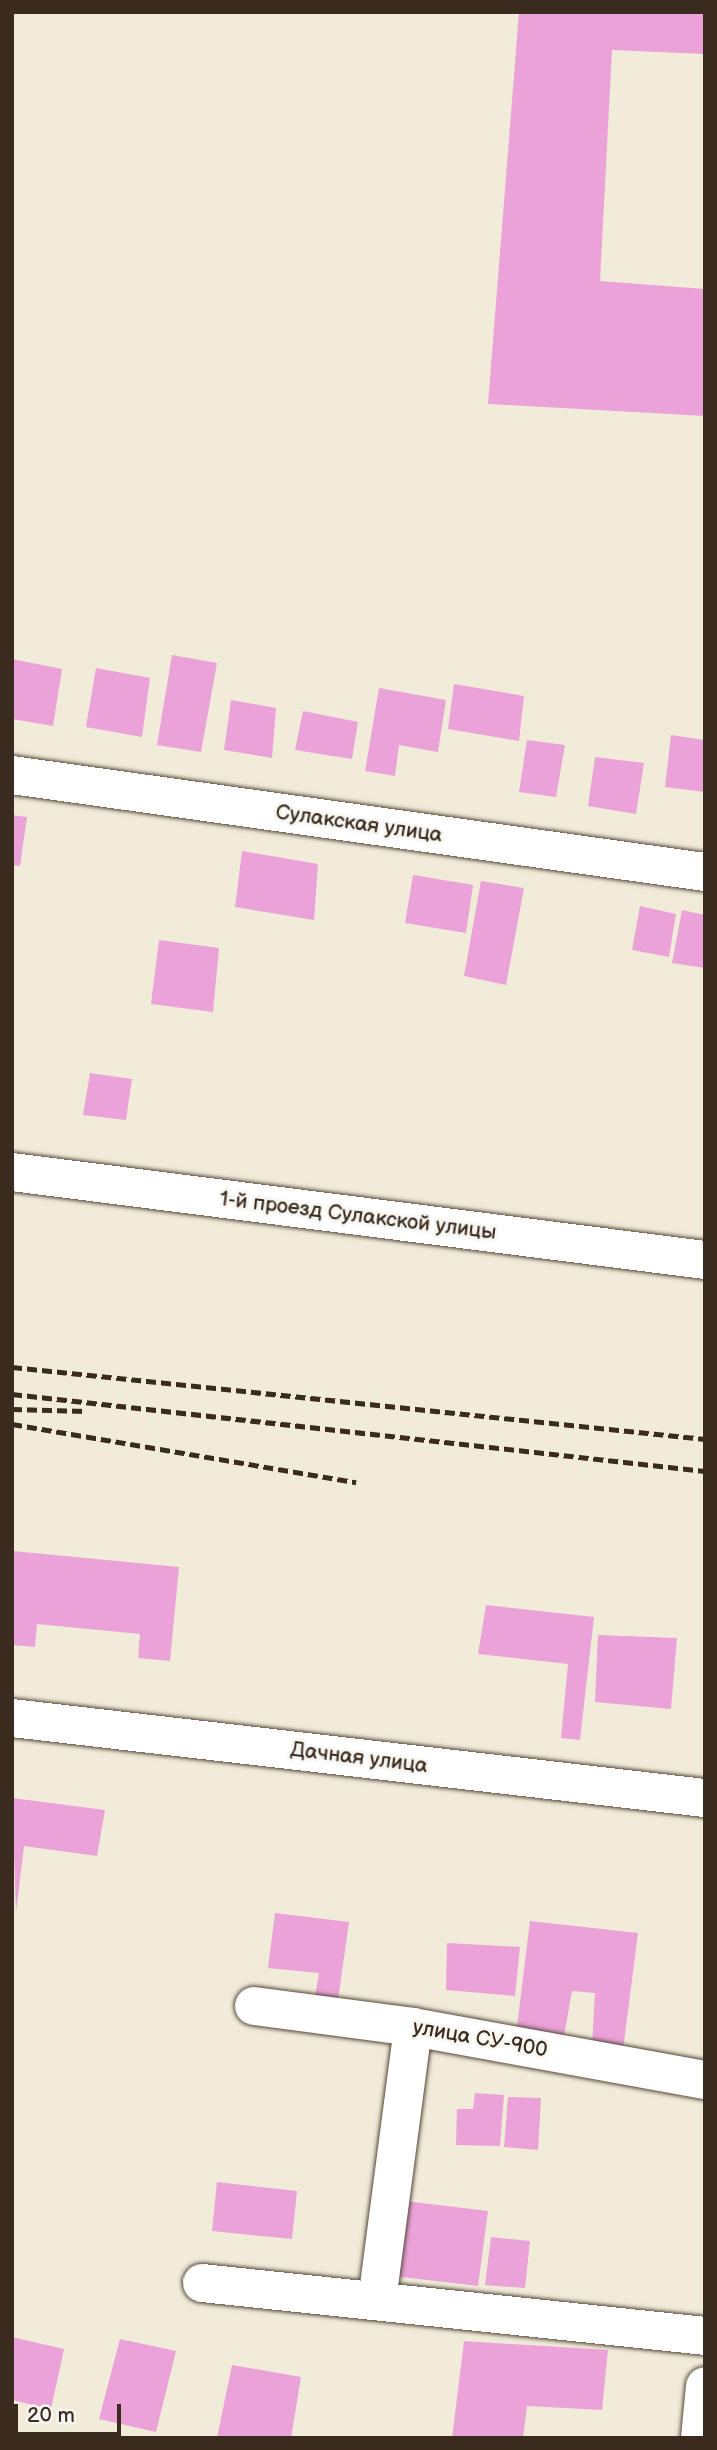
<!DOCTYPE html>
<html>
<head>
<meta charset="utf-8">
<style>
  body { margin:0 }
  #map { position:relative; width:717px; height:2450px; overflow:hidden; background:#f1ecda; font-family:"Balsamiq Sans",sans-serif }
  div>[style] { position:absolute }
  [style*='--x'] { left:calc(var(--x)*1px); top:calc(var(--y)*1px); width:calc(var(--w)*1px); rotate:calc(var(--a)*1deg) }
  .building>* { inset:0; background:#eaa2d8 }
  .roads { filter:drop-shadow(0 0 2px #56473a) drop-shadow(0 0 2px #56473a) }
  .minor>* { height:38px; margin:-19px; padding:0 19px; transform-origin:19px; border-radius:19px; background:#fff }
  .rail>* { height:5px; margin-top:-2.5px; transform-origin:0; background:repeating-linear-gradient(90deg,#3b2a1e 0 10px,transparent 0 15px) }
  span { translate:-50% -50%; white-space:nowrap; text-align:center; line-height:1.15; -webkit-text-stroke:6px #f6f6f2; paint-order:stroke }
  .street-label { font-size:21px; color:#3b2a1e }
  .frame { position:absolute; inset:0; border:14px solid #3b2a1e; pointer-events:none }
  .scale { position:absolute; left:14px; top:2404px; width:107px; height:32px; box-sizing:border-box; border:4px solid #3b2a1e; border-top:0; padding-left:9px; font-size:21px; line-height:24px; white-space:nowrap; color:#3b2a1e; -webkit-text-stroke:5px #f6f6f2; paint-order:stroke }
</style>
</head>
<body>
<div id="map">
  <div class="building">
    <i style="clip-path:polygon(519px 12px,705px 12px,705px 54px,612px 50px,600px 281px,705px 289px,705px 416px,488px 404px)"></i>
    <i style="clip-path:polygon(172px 655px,217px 663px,201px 752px,157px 745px)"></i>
    <i style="clip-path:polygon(12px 659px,62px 669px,53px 726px,12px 719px)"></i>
    <i style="clip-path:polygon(96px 668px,150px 678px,142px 737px,86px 727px)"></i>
    <i style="clip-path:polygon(454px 684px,524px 696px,519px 741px,448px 729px)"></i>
    <i style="clip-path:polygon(379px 688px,446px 700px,438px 752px,399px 745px,395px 776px,365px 771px)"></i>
    <i style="clip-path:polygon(231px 700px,276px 708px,272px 758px,224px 750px)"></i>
    <i style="clip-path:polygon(303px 711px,358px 722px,352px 759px,295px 750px)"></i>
    <i style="clip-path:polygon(671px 735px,705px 740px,705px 792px,665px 787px)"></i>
    <i style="clip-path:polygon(527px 740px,565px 745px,556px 797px,519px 792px)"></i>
    <i style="clip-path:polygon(595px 757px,644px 763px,636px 814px,588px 806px)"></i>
    <i style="clip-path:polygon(12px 815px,27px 817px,20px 866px,12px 865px)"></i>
    <i style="clip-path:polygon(242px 851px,318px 864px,314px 920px,235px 907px)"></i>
    <i style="clip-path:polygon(413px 875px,473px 885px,466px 933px,405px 923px)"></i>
    <i style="clip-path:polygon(481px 881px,524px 888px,506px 985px,464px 976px)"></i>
    <i style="clip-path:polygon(640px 906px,676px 914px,669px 957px,632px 950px)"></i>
    <i style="clip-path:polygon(682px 910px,705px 915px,705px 968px,672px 963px)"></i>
    <i style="clip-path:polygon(159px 940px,219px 948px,213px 1012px,151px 1004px)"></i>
    <i style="clip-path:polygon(90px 1073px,132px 1079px,126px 1120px,83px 1115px)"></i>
    <i style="clip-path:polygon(13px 1551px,179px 1567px,170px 1661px,138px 1658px,140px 1634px,37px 1624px,35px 1647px,12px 1645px)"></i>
    <i style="clip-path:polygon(486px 1605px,594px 1617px,580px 1740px,561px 1738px,568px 1664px,478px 1654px)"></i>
    <i style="clip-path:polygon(598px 1635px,677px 1638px,671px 1709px,595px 1702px)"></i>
    <i style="clip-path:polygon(12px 1798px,105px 1810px,97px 1856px,24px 1846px,16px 1912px)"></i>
    <i style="clip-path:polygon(275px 1913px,349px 1922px,338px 2000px,315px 1997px,319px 1973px,268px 1968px)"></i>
    <i style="clip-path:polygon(530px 1921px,638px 1933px,623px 2050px,592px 2045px,595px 1993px,572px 1991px,563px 2042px,516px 2035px)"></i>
    <i style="clip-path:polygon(447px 1943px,520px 1947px,515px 1996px,446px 1990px)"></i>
    <i style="clip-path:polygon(475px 2093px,504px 2095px,500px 2146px,456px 2145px,457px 2109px,473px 2109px)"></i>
    <i style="clip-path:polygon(508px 2097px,541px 2098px,538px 2150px,504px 2147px)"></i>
    <i style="clip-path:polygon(217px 2182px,297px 2191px,292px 2239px,212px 2231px)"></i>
    <i style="clip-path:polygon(405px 2201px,488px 2211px,478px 2286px,393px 2276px)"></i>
    <i style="clip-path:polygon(491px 2237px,530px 2241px,525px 2288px,485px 2285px)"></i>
    <i style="clip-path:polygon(12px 2337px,64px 2349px,51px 2409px,12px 2400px)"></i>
    <i style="clip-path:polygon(120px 2339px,176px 2351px,156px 2432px,99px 2419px)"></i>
    <i style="clip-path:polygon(464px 2341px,608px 2350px,602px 2410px,527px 2406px,523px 2438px,452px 2438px)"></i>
    <i style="clip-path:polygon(232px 2365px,301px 2377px,291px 2438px,217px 2438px)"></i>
  </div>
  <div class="roads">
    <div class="minor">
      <i style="--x:12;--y:775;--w:700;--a:7.97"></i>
      <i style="--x:12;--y:1172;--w:699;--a:7.24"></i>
      <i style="--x:12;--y:1718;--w:698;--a:6.59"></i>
      <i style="--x:254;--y:2006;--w:160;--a:7.5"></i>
      <i style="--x:413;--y:2027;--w:297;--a:10.3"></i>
      <i style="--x:202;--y:2283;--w:506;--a:6.01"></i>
      <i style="--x:377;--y:2301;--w:276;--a:-82.5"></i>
      <i style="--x:700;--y:2438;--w:52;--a:-84.5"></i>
    </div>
  </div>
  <div class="rail">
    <i style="--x:12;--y:1367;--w:697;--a:5.93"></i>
    <i style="--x:12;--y:1394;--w:697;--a:6.34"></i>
    <i style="--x:12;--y:1409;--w:74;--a:1.5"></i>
    <i style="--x:12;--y:1424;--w:349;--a:9.6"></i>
  </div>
  <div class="street-label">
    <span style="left:359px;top:824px;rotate:8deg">Сулакская улица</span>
    <span style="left:358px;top:1216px;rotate:7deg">1-й проезд Сулакской улицы</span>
    <span style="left:359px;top:1758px;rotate:7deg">Дачная улица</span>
    <span style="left:480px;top:2039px;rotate:10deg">улица СУ-900</span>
  </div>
  <div class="frame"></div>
  <div class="scale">20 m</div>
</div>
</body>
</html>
